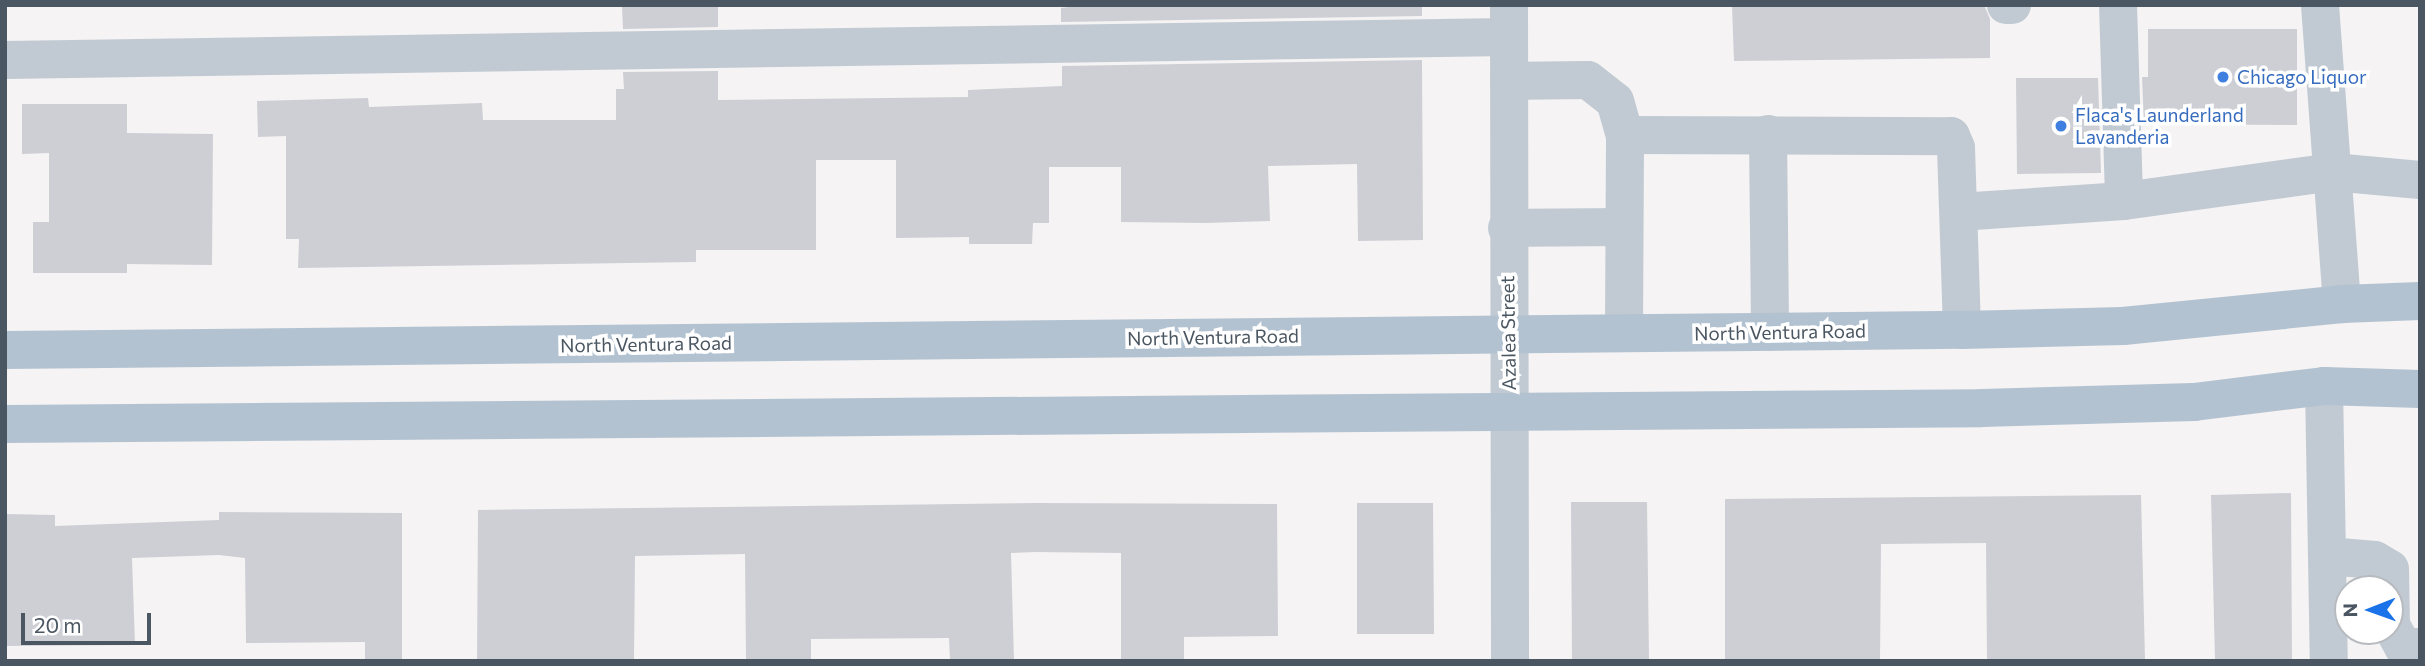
<!DOCTYPE html>
<html>
<head>
<meta charset="utf-8">
<style>
  body { margin:0 }
  #map { position:relative; width:2425px; height:666px; overflow:hidden; background:#f5f3f3; font-family:Commissioner,sans-serif }
  div>[style] { position:absolute }
  [style*='--x'] { left:calc(var(--x)*1px); top:calc(var(--y)*1px); width:calc(var(--w)*1px); rotate:calc(var(--a)*1deg) }
  .building>* { inset:0; background:#cdcfd5 }
  .minor>* { height:38px; margin:-19px; padding:0 19px; transform-origin:19px; border-radius:19px; background:#c1cad2 }
  .major>* { height:38px; margin:-19px; padding:0 19px; transform-origin:19px; border-radius:19px; background:#b3c2d1 }
  .dots>* { width:19px; height:19px; translate:-50% -50%; box-sizing:border-box; border:4px solid #fff; border-radius:50% }
  span { translate:-50% -50%; white-space:nowrap; text-align:center; line-height:1.15; -webkit-text-stroke:7px #fff; paint-order:stroke }
  .shop-label { font-size:19px; color:#366cbe }
  .left { translate:0 -50%; text-align:left }
  .street-label { font-size:19px; color:#4a5661 }
  .frame { position:absolute; inset:0; border:7px solid #4a5661; pointer-events:none }
  .north { position:absolute; left:2334px; top:575px; width:70px; height:70px; box-sizing:border-box; background:#fff; border:2px solid #b7bbc0; border-radius:50%; rotate:269deg; font-size:19px; font-weight:700; line-height:28px; text-align:center; color:#4a5661 }
  .north::after { content:''; display:block; margin:auto; width:24px; height:32px; background:#1a73e8; clip-path:polygon(50% 0,100% 100%,50% 72%,0 100%) }
  .scale { position:absolute; left:21px; top:613px; width:130px; height:32px; box-sizing:border-box; border:4px solid #4a5661; border-top:0; padding-left:9px; font-size:21px; line-height:24px; white-space:nowrap; color:#4a5661; -webkit-text-stroke:5px #fff; paint-order:stroke }
</style>
</head>
<body>
<div id="map">
  <div class="building">
    <i style="clip-path:polygon(622px 5px,718px 5px,718px 27px,623px 29px)"></i>
    <i style="clip-path:polygon(1085px 5px,1422px 5px,1422px 16px,1061px 22px,1061px 8px)"></i>
    <i style="clip-path:polygon(1732px 5px,1984px 5px,1990px 19px,1990px 58px,1734px 61px)"></i>
    <i style="clip-path:polygon(2148px 29px,2297px 29px,2297px 125px,2144px 124px,2142px 77px,2148px 77px)"></i>
    <i style="clip-path:polygon(1422px 60px,1423px 240px,1358px 241px,1357px 164px,1268px 166px,1270px 221px,1205px 223px,1121px 222px,1121px 167px,1049px 167px,1049px 223px,1033px 223px,1032px 244px,969px 244px,969px 237px,896px 238px,896px 160px,816px 160px,816px 250px,696px 250px,696px 262px,298px 268px,299px 239px,286px 239px,286px 136px,258px 137px,257px 101px,368px 98px,369px 107px,482px 103px,483px 120px,616px 120px,616px 89px,624px 89px,623px 72px,718px 71px,718px 100px,968px 97px,968px 90px,1062px 86px,1062px 66px)"></i>
    <i style="clip-path:polygon(2016px 78px,2098px 78px,2101px 173px,2017px 174px)"></i>
    <i style="clip-path:polygon(22px 104px,127px 104px,127px 133px,213px 134px,212px 265px,127px 264px,127px 273px,33px 273px,33px 222px,49px 222px,49px 153px,22px 154px)"></i>
    <i style="clip-path:polygon(2291px 493px,2292px 661px,2215px 661px,2211px 495px)"></i>
    <i style="clip-path:polygon(2141px 495px,2145px 661px,1987px 661px,1986px 543px,1881px 544px,1880px 661px,1725px 661px,1725px 499px)"></i>
    <i style="clip-path:polygon(1571px 502px,1647px 502px,1649px 661px,1572px 661px)"></i>
    <i style="clip-path:polygon(1036px 503px,1277px 504px,1278px 636px,1184px 637px,1184px 661px,1121px 661px,1121px 553px,1036px 552px,1011px 553px,1014px 661px,950px 661px,949px 638px,811px 639px,811px 661px,746px 661px,745px 554px,635px 556px,634px 661px,477px 661px,478px 510px)"></i>
    <i style="clip-path:polygon(1357px 503px,1433px 503px,1434px 634px,1357px 634px)"></i>
    <i style="clip-path:polygon(219px 512px,402px 513px,402px 661px,365px 661px,365px 642px,246px 643px,245px 558px,219px 555px,132px 558px,135px 645px,5px 646px,5px 514px,55px 515px,55px 526px,219px 520px)"></i>
  </div>
  <div class="minor">
    <i style="--x:1509;--y:5;--w:656;--a:89.91"></i>
    <i style="--x:2006;--y:5;--w:6;--a:0"></i>
    <i style="--x:2118;--y:5;--w:196;--a:88.2"></i>
    <i style="--x:2320;--y:5;--w:300;--a:85.8"></i>
    <i style="--x:5;--y:60;--w:1504;--a:-0.88"></i>
    <i style="--x:1509;--y:81;--w:79;--a:-0.7"></i>
    <i style="--x:1588;--y:80;--w:34;--a:38"></i>
    <i style="--x:1615;--y:101;--w:35;--a:74"></i>
    <i style="--x:1768;--y:134;--w:198;--a:89.4"></i>
    <i style="--x:1959;--y:212;--w:165;--a:-3.8"></i>
    <i style="--x:2124;--y:201;--w:211;--a:-7.9"></i>
    <i style="--x:2333;--y:172;--w:87;--a:5.3"></i>
    <i style="--x:1507;--y:228;--w:117;--a:-0.5"></i>
    <i style="--x:1624;--y:333;--w:198;--a:-89.7"></i>
    <i style="--x:1625;--y:135;--w:326;--a:0.2"></i>
    <i style="--x:1951;--y:136;--w:13;--a:67"></i>
    <i style="--x:1956;--y:148;--w:182;--a:88.1"></i>
    <i style="--x:2324;--y:386;--w:275;--a:89"></i>
    <i style="--x:2328;--y:556;--w:47;--a:4.9"></i>
    <i style="--x:2375;--y:560;--w:17;--a:31"></i>
    <i style="--x:2390;--y:569;--w:56;--a:89"></i>
    <i style="--x:2391;--y:625;--w:25;--a:61"></i>
    <i style="--x:2403;--y:647;--w:17;--a:0"></i>
  </div>
  <div class="major">
    <i style="--x:5;--y:350;--w:1957;--a:-0.59"></i>
    <i style="--x:1962;--y:330;--w:161;--a:-1.4"></i>
    <i style="--x:2123;--y:326;--w:220;--a:-5.7"></i>
    <i style="--x:2342;--y:304;--w:78;--a:-2.2"></i>
    <i style="--x:5;--y:424;--w:1977;--a:-0.46"></i>
    <i style="--x:1982;--y:408;--w:212;--a:-1.6"></i>
    <i style="--x:2194;--y:402;--w:131;--a:-7"></i>
    <i style="--x:2324;--y:386;--w:96;--a:1.8"></i>
  </div>
  <div class="dots">
    <i style="left:2223px;top:77px;background:#3f7fe0"></i>
    <i style="left:2061px;top:126px;background:#3f7fe0"></i>
  </div>
  <div class="shop-label">
    <span class="left" style="left:2237px;top:77px">Chicago Liquor</span>
    <span class="left" style="left:2075px;top:126px">Flaca's Launderland<br>Lavanderia</span>
  </div>
  <div class="street-label">
    <span style="left:1780px;top:332px;rotate:-1deg">North Ventura Road</span>
    <span style="left:1508px;top:333px;rotate:-91deg">Azalea Street</span>
    <span style="left:1213px;top:337px;rotate:-1deg">North Ventura Road</span>
    <span style="left:646px;top:344px;rotate:-1deg">North Ventura Road</span>
  </div>
  <div class="frame"></div>
  <div class="north">N</div>
  <div class="scale">20 m</div>
</div>
</body>
</html>
